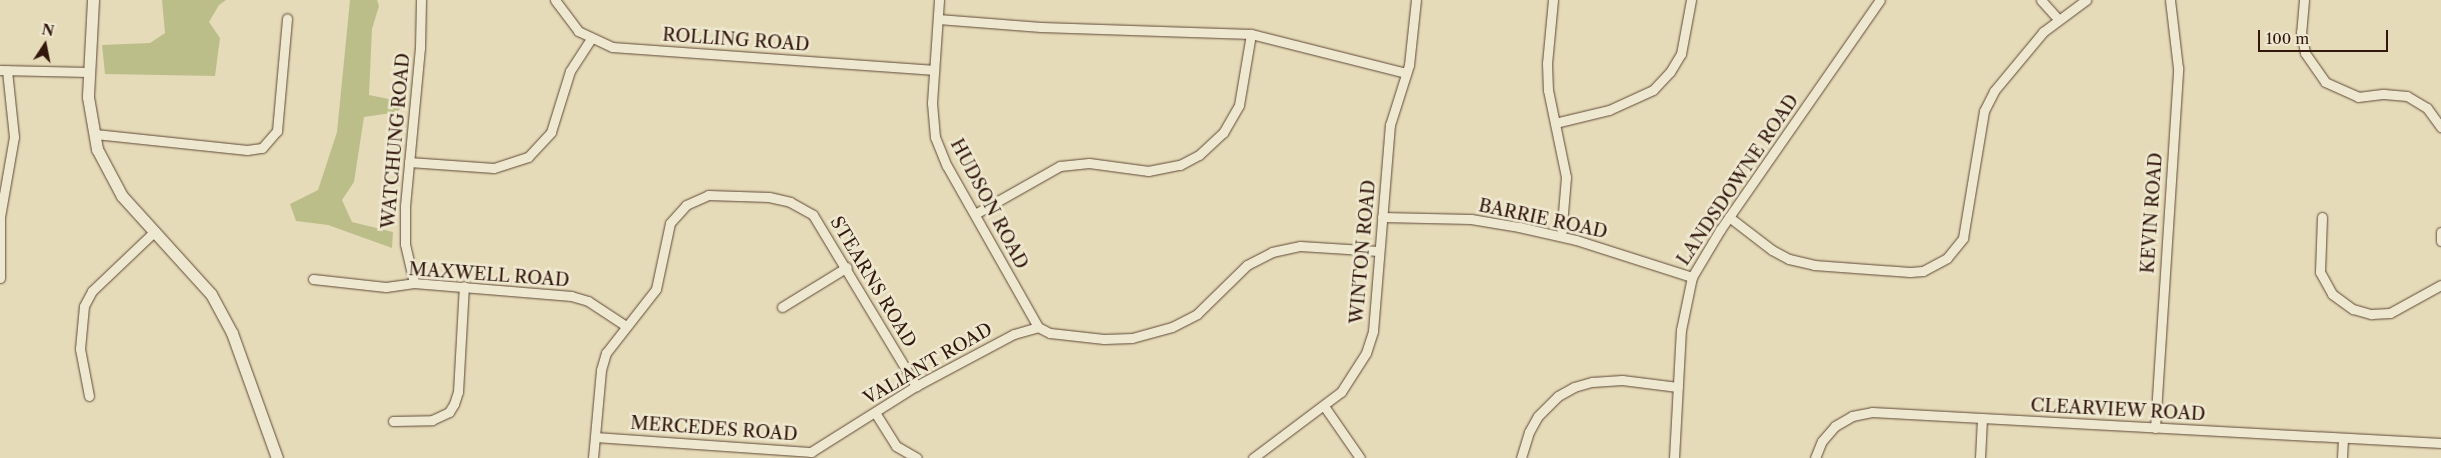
<!DOCTYPE html>
<html>
<head>
<meta charset="utf-8">
<style>
  body { margin:0 }
  #map { position:relative; width:2441px; height:458px; overflow:hidden; background:#e6dbb8; font-family:"Libre Caslon Text",serif }
  div>[style] { position:absolute }
  [style*='--x'] { left:calc(var(--x)*1px); top:calc(var(--y)*1px); width:calc(var(--w)*1px); rotate:calc(var(--a)*1deg) }
  .green>* { inset:0; background:#bcbe8a }
  .roads { filter:drop-shadow(0 0 1px #5f4837) drop-shadow(0 0 1px #5f4837) }
  .street>* { height:9px; margin:-4.5px; padding:0 4.5px; transform-origin:4.5px; border-radius:4.5px; background:#efe8d1 }
  .secondary>* { height:11px; margin:-5.5px; padding:0 5.5px; transform-origin:5.5px; border-radius:5.5px; background:#efe8d1 }
  span { translate:-50% -50%; white-space:nowrap; text-align:center; line-height:1.15; -webkit-text-stroke:5px #efe8d1; paint-order:stroke }
  .street-label { font-size:18px; color:#32170c }
  .north { position:absolute; left:20px; top:20px; width:50px; height:50px; -webkit-text-stroke:4px #efe8d1; paint-order:stroke; rotate:11deg; font-size:14px; font-weight:700; line-height:20px; text-align:center; color:#32170c }
  .north::after { content:''; display:block; margin:auto; width:18px; height:22px; background:#32170c; clip-path:polygon(50% 0,100% 100%,50% 72%,0 100%) }
  .scale { position:absolute; left:2258px; top:30px; width:130px; height:22px; box-sizing:border-box; border:2px solid #32170c; border-top:0; padding-left:6px; font-size:15px; line-height:18px; white-space:nowrap; color:#32170c; -webkit-text-stroke:4px #efe8d1; paint-order:stroke }
</style>
</head>
<body>
<div id="map">
  <div class="green">
    <i style="clip-path:polygon(162px 0,226px 0,219px 5px,209px 22px,220px 38px,215px 76px,105px 74px,102px 45px,150px 43px,165px 33px)"></i>
    <i style="clip-path:polygon(350px 0,377px 0,379px 6px,372px 29px,369px 95px,404px 102px,398px 112px,364px 117px,354px 182px,342px 200px,352px 222px,393px 232px,392px 248px,328px 225px,296px 221px,290px 204px,318px 190px,337px 132px)"></i>
  </div>
  <div class="roads">
    <div class="street">
      <i style="--x:555;--y:0;--w:39;--a:53"></i>
      <i style="--x:578;--y:31;--w:38;--a:25"></i>
      <i style="--x:613;--y:47;--w:322;--a:4.1"></i>
      <i style="--x:939;--y:0;--w:103;--a:93.9"></i>
      <i style="--x:932;--y:103;--w:34;--a:85"></i>
      <i style="--x:935;--y:137;--w:31;--a:68"></i>
      <i style="--x:947;--y:166;--w:185;--a:60.5"></i>
      <i style="--x:1553;--y:0;--w:63;--a:95.4"></i>
      <i style="--x:1547;--y:63;--w:27;--a:88"></i>
      <i style="--x:1548;--y:90;--w:89;--a:78.3"></i>
      <i style="--x:1566;--y:177;--w:59;--a:94.8"></i>
      <i style="--x:2041;--y:0;--w:25;--a:48"></i>
      <i style="--x:2304;--y:0;--w:32;--a:95"></i>
      <i style="--x:2301;--y:32;--w:21;--a:79"></i>
      <i style="--x:2305;--y:53;--w:35;--a:55"></i>
      <i style="--x:2325;--y:82;--w:36;--a:24"></i>
      <i style="--x:2358;--y:97;--w:26;--a:-7"></i>
      <i style="--x:2384;--y:94;--w:23;--a:5"></i>
      <i style="--x:2407;--y:96;--w:23;--a:31"></i>
      <i style="--x:2427;--y:108;--w:24;--a:54"></i>
      <i style="--x:938;--y:19;--w:103;--a:4.4"></i>
      <i style="--x:1041;--y:27;--w:210;--a:1.9"></i>
      <i style="--x:1251;--y:34;--w:160;--a:14.1"></i>
      <i style="--x:0;--y:70;--w:89;--a:1.3"></i>
      <i style="--x:1555;--y:123;--w:56;--a:-13.5"></i>
      <i style="--x:1609;--y:110;--w:48;--a:-24.4"></i>
      <i style="--x:1653;--y:90;--w:25;--a:-47"></i>
      <i style="--x:1670;--y:72;--w:21;--a:-59"></i>
      <i style="--x:1681;--y:54;--w:55;--a:-79.5"></i>
      <i style="--x:95;--y:134;--w:153;--a:6"></i>
      <i style="--x:247;--y:150;--w:15;--a:-8"></i>
      <i style="--x:262;--y:148;--w:23;--a:-49"></i>
      <i style="--x:277;--y:131;--w:113;--a:-84.9"></i>
      <i style="--x:409;--y:162;--w:85;--a:4"></i>
      <i style="--x:494;--y:168;--w:36;--a:-18"></i>
      <i style="--x:528;--y:157;--w:34;--a:-47"></i>
      <i style="--x:551;--y:132;--w:64;--a:-72.7"></i>
      <i style="--x:570;--y:71;--w:37;--a:-57"></i>
      <i style="--x:975;--y:214;--w:98;--a:-29.5"></i>
      <i style="--x:1060;--y:166;--w:29;--a:-6"></i>
      <i style="--x:1089;--y:163;--w:60;--a:7.7"></i>
      <i style="--x:1148;--y:171;--w:33;--a:-11"></i>
      <i style="--x:1180;--y:165;--w:21;--a:-28"></i>
      <i style="--x:1199;--y:155;--w:33;--a:-43"></i>
      <i style="--x:1223;--y:133;--w:32;--a:-60"></i>
      <i style="--x:1239;--y:105;--w:72;--a:-80.4"></i>
      <i style="--x:1382;--y:217;--w:89;--a:1.3"></i>
      <i style="--x:1471;--y:219;--w:49;--a:9.5"></i>
      <i style="--x:1519;--y:227;--w:58;--a:12.8"></i>
      <i style="--x:1576;--y:240;--w:122;--a:17.7"></i>
      <i style="--x:1729;--y:217;--w:54;--a:37.5"></i>
      <i style="--x:1772;--y:250;--w:19;--a:28"></i>
      <i style="--x:1789;--y:259;--w:26;--a:13"></i>
      <i style="--x:1814;--y:265;--w:96;--a:4.2"></i>
      <i style="--x:1910;--y:272;--w:13;--a:-4"></i>
      <i style="--x:1923;--y:271;--w:27;--a:-28"></i>
      <i style="--x:1947;--y:258;--w:26;--a:-51"></i>
      <i style="--x:1963;--y:238;--w:129;--a:-80.6"></i>
      <i style="--x:1984;--y:111;--w:22;--a:-63"></i>
      <i style="--x:1994;--y:91;--w:77;--a:-50.3"></i>
      <i style="--x:2043;--y:32;--w:54;--a:-36.7"></i>
      <i style="--x:2322;--y:217;--w:55;--a:92.1"></i>
      <i style="--x:2320;--y:272;--w:25;--a:61"></i>
      <i style="--x:2332;--y:294;--w:26;--a:36"></i>
      <i style="--x:2353;--y:309;--w:19;--a:16"></i>
      <i style="--x:2371;--y:314;--w:19;--a:-3"></i>
      <i style="--x:2390;--y:313;--w:58;--a:-28.8"></i>
      <i style="--x:2441;--y:232;--w:9;--a:90"></i>
      <i style="--x:0;--y:278;--w:61;--a:-90"></i>
      <i style="--x:0;--y:217;--w:81;--a:-80.1"></i>
      <i style="--x:14;--y:137;--w:67;--a:-96"></i>
      <i style="--x:313;--y:279;--w:73;--a:6.3"></i>
      <i style="--x:386;--y:287;--w:28;--a:-8"></i>
      <i style="--x:414;--y:283;--w:158;--a:4.7"></i>
      <i style="--x:571;--y:296;--w:18;--a:16"></i>
      <i style="--x:588;--y:301;--w:45;--a:33.3"></i>
      <i style="--x:414;--y:283;--w:40;--a:-103"></i>
      <i style="--x:405;--y:244;--w:38;--a:-90"></i>
      <i style="--x:405;--y:206;--w:159;--a:-84.6"></i>
      <i style="--x:420;--y:48;--w:48;--a:-88.8"></i>
      <i style="--x:782;--y:307;--w:76;--a:-31.6"></i>
      <i style="--x:89;--y:396;--w:48;--a:-100.8"></i>
      <i style="--x:80;--y:349;--w:43;--a:-84.7"></i>
      <i style="--x:84;--y:306;--w:17;--a:-62"></i>
      <i style="--x:92;--y:291;--w:87;--a:-43.6"></i>
      <i style="--x:1324;--y:406;--w:63;--a:55.3"></i>
      <i style="--x:876;--y:414;--w:38;--a:58"></i>
      <i style="--x:896;--y:446;--w:24;--a:30"></i>
      <i style="--x:393;--y:421;--w:39;--a:-1"></i>
      <i style="--x:432;--y:420;--w:19;--a:-25"></i>
      <i style="--x:449;--y:412;--w:9;--a:-58"></i>
      <i style="--x:454;--y:404;--w:13;--a:-72"></i>
      <i style="--x:458;--y:392;--w:106;--a:-86.8"></i>
      <i style="--x:2155;--y:428;--w:361;--a:-86.3"></i>
      <i style="--x:2178;--y:68;--w:68;--a:-96.7"></i>
      <i style="--x:596;--y:437;--w:216;--a:4"></i>
      <i style="--x:811;--y:452;--w:124;--a:-32.2"></i>
      <i style="--x:916;--y:386;--w:111;--a:-28"></i>
      <i style="--x:1014;--y:334;--w:25;--a:-16"></i>
      <i style="--x:1038;--y:327;--w:13;--a:27"></i>
      <i style="--x:1050;--y:333;--w:54;--a:6.3"></i>
      <i style="--x:1104;--y:339;--w:28;--a:-2"></i>
      <i style="--x:1132;--y:338;--w:41;--a:-15.4"></i>
      <i style="--x:1172;--y:327;--w:28;--a:-27"></i>
      <i style="--x:1197;--y:314;--w:70;--a:-44.4"></i>
      <i style="--x:1247;--y:265;--w:28;--a:-27"></i>
      <i style="--x:1272;--y:252;--w:29;--a:-12"></i>
      <i style="--x:1300;--y:246;--w:79;--a:3.6"></i>
      <i style="--x:593;--y:458;--w:88;--a:-84.8"></i>
      <i style="--x:601;--y:370;--w:18;--a:-74"></i>
      <i style="--x:606;--y:353;--w:81;--a:-52"></i>
      <i style="--x:656;--y:289;--w:67;--a:-78"></i>
      <i style="--x:670;--y:223;--w:24;--a:-48"></i>
      <i style="--x:686;--y:205;--w:24;--a:-24"></i>
      <i style="--x:708;--y:195;--w:61;--a:1.9"></i>
      <i style="--x:769;--y:197;--w:22;--a:13"></i>
      <i style="--x:790;--y:202;--w:26;--a:29"></i>
      <i style="--x:813;--y:215;--w:200;--a:58.9"></i>
      <i style="--x:1253;--y:458;--w:110;--a:-36.9"></i>
      <i style="--x:1341;--y:392;--w:46;--a:-57.3"></i>
      <i style="--x:1366;--y:353;--w:23;--a:-72"></i>
      <i style="--x:1373;--y:331;--w:207;--a:-85.3"></i>
      <i style="--x:1390;--y:125;--w:63;--a:-72.4"></i>
      <i style="--x:1409;--y:65;--w:65;--a:-83.9"></i>
      <i style="--x:1521;--y:458;--w:27;--a:-73"></i>
      <i style="--x:1529;--y:432;--w:18;--a:-61"></i>
      <i style="--x:1538;--y:416;--w:28;--a:-45"></i>
      <i style="--x:1558;--y:396;--w:18;--a:-29"></i>
      <i style="--x:1574;--y:387;--w:19;--a:-16"></i>
      <i style="--x:1592;--y:382;--w:30;--a:-4"></i>
      <i style="--x:1622;--y:380;--w:56;--a:7.1"></i>
      <i style="--x:1674;--y:458;--w:128;--a:-86.9"></i>
      <i style="--x:1681;--y:330;--w:54;--a:-78.3"></i>
      <i style="--x:1692;--y:277;--w:55;--a:-59.2"></i>
      <i style="--x:1720;--y:230;--w:280;--a:-55.2"></i>
      <i style="--x:1815;--y:458;--w:18;--a:-68"></i>
      <i style="--x:1822;--y:441;--w:20;--a:-49"></i>
      <i style="--x:1835;--y:426;--w:20;--a:-30"></i>
      <i style="--x:1852;--y:416;--w:20;--a:-11"></i>
      <i style="--x:1872;--y:412;--w:570;--a:3.12"></i>
      <i style="--x:1980;--y:458;--w:40;--a:-87.1"></i>
      <i style="--x:2342;--y:458;--w:20;--a:-87"></i>
    </div>
    <div class="secondary">
      <i style="--x:93;--y:0;--w:97;--a:93"></i>
      <i style="--x:88;--y:97;--w:53;--a:80.2"></i>
      <i style="--x:97;--y:149;--w:53;--a:62"></i>
      <i style="--x:122;--y:196;--w:132;--a:47.8"></i>
      <i style="--x:211;--y:294;--w:44;--a:61.7"></i>
      <i style="--x:232;--y:333;--w:133;--a:70.2"></i>
    </div>
  </div>
  <div class="street-label">
    <span style="left:736px;top:40px;rotate:4deg">ROLLING ROAD</span>
    <span style="left:396px;top:141px;rotate:-85deg">WATCHUNG ROAD</span>
    <span style="left:1738px;top:180px;rotate:-56deg">LANDSDOWNE ROAD</span>
    <span style="left:989px;top:204px;rotate:62deg">HUDSON ROAD</span>
    <span style="left:2152px;top:213px;rotate:-86deg">KEVIN ROAD</span>
    <span style="left:1543px;top:219px;rotate:12deg">BARRIE ROAD</span>
    <span style="left:1363px;top:252px;rotate:-85deg">WINTON ROAD</span>
    <span style="left:489px;top:275px;rotate:4deg">MAXWELL ROAD</span>
    <span style="left:873px;top:282px;rotate:59deg">STEARNS ROAD</span>
    <span style="left:928px;top:364px;rotate:-30deg">VALIANT ROAD</span>
    <span style="left:2118px;top:410px;rotate:3deg">CLEARVIEW ROAD</span>
    <span style="left:714px;top:429px;rotate:4deg">MERCEDES ROAD</span>
  </div>
  <div class="north">N</div>
  <div class="scale">100 m</div>
</div>
</body>
</html>
